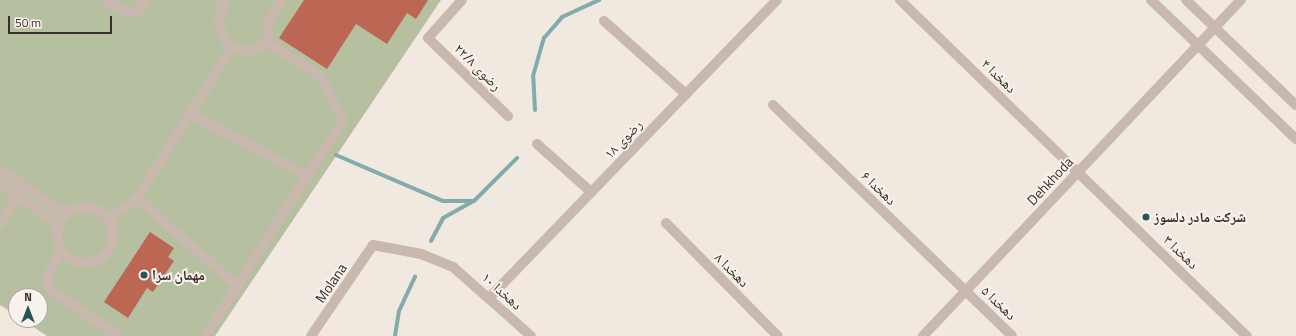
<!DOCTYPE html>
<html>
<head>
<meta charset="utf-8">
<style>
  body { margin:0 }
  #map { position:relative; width:1296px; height:336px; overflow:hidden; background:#f1e8e0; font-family:"Titillium Web","Noto Naskh Arabic",sans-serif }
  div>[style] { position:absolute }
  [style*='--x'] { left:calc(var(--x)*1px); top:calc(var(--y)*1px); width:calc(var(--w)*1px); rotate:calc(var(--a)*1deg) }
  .green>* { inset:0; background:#b7bfa1 }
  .stream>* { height:4px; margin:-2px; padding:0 2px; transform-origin:2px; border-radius:2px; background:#81acab }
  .building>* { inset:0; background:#bb6754 }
  .minor>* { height:10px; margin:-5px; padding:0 5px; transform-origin:5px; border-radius:5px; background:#c8b8ad }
  .minor>.ring { margin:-5px; padding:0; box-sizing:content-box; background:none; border:10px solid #c8b8ad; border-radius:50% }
  .dots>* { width:11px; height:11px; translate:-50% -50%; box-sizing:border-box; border:2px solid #f9f2ec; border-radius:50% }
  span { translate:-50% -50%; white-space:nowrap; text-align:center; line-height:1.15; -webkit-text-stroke:4px #f9f2ec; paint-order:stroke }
  .street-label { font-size:14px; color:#372e2b }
  .poi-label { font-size:14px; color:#372e2b; font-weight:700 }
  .left { translate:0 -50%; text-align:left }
  .north { position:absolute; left:8px; top:288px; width:40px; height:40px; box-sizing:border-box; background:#f9f2ec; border:1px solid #aba49f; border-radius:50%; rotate:0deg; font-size:11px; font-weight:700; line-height:16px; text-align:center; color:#372e2b }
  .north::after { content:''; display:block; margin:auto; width:14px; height:18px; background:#245555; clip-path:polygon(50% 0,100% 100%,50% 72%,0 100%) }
  .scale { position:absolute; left:8px; top:16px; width:104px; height:18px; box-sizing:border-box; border:2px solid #372e2b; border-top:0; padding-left:5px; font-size:12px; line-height:14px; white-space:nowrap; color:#372e2b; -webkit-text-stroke:3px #f9f2ec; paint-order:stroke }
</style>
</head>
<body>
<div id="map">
  <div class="green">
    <i style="clip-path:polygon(0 0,441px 0,215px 336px,47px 336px,23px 320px,40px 320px,40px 296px,16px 296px,16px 315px,0 305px)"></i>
  </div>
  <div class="stream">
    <i style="--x:535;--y:110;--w:34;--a:-93"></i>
    <i style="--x:533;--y:76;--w:40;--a:-74"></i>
    <i style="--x:544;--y:38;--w:28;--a:-49"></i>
    <i style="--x:562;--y:17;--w:41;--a:-24.7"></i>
    <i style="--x:336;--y:155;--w:116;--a:23.3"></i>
    <i style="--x:443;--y:201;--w:31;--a:0"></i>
    <i style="--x:431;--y:241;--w:26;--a:-62"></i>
    <i style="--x:443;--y:218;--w:35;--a:-29"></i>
    <i style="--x:474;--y:201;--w:61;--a:-45"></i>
    <i style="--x:395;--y:336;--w:25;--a:-81"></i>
    <i style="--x:399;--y:311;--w:38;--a:-65"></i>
  </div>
  <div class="building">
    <i style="clip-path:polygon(304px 0,428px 0,416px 19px,407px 13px,387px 44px,356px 24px,327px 69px,279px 38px)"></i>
    <i style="clip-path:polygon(150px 232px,174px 248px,168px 257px,174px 261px,153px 292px,147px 288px,128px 318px,104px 302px)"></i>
  </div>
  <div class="minor">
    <i style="--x:105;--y:0;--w:23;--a:31"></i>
    <i style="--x:125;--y:12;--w:12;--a:0"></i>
    <i style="--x:137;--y:12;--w:14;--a:-56"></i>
    <i style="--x:218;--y:0;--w:9;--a:36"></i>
    <i style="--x:225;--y:5;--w:16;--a:112"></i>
    <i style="--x:219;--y:20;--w:16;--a:79"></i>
    <i style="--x:222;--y:36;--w:16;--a:50"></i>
    <i style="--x:232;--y:48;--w:18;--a:9"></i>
    <i style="--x:250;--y:51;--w:20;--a:-24"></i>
    <i style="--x:268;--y:43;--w:21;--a:-90"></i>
    <i style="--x:268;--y:22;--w:26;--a:-58"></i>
    <i style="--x:462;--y:0;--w:51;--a:131.8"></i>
    <i style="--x:428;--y:38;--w:112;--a:44.3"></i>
    <i style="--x:900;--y:0;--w:483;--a:44.1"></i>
    <i style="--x:1151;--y:0;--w:201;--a:43.8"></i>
    <i style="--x:1186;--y:0;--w:152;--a:43.7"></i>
    <i style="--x:604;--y:21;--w:110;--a:41.7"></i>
    <i style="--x:773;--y:105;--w:332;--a:44"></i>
    <i style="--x:191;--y:114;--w:132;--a:28.1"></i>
    <i style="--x:537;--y:144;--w:72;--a:41.6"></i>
    <i style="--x:0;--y:170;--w:69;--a:34.4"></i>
    <i style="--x:57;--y:209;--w:13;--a:13"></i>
    <i style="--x:0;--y:184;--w:61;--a:35"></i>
    <i style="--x:50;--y:219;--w:13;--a:51"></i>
    <i style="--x:137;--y:198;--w:133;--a:41.3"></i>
    <i class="ring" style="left:57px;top:207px;width:46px;height:46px"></i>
    <i style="--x:108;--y:220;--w:36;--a:-37"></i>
    <i style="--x:137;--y:198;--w:178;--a:-57.7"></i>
    <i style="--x:666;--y:223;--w:159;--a:45.3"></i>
    <i style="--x:0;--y:224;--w:38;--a:-57"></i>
    <i style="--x:60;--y:251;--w:31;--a:117"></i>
    <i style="--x:46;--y:279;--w:10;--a:73"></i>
    <i style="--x:49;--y:289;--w:84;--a:33.9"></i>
    <i style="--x:490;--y:297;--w:413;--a:-46"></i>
    <i style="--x:205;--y:336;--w:256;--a:-57.4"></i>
    <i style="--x:343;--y:120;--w:51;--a:-117.1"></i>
    <i style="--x:320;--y:75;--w:61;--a:-148.4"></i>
    <i style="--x:311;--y:336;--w:110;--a:-55.7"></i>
    <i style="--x:373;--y:245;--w:49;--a:10.6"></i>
    <i style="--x:421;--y:254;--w:35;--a:22"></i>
    <i style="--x:453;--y:267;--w:104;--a:41.5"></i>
    <i style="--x:923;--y:336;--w:463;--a:-46.6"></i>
  </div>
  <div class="dots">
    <i style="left:1146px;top:217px;background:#245555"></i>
    <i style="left:144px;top:275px;background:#245555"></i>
  </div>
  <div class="street-label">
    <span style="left:478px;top:67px;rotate:45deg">رضوی ۲۲/۸</span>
    <span style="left:999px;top:76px;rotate:44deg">دهخدا ۴</span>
    <span style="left:623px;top:139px;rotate:-46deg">رضوی ۱۸</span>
    <span style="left:1050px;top:181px;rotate:-47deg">Dehkhoda</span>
    <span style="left:879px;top:188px;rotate:44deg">دهخدا ۶</span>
    <span style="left:1181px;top:252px;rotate:44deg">دهخدا ۳</span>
    <span style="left:732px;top:270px;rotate:45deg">دهخدا ۸</span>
    <span style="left:331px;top:283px;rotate:-56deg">Molana</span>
    <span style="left:502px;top:291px;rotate:42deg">دهخدا ۱۰</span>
    <span style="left:999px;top:303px;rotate:44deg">دهخدا ۵</span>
  </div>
  <div class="poi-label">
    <span class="left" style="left:1154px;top:217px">شرکت مادر دلسوز</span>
    <span class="left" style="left:152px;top:275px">مهمان سرا</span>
  </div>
  <div class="north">N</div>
  <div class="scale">50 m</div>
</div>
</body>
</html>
